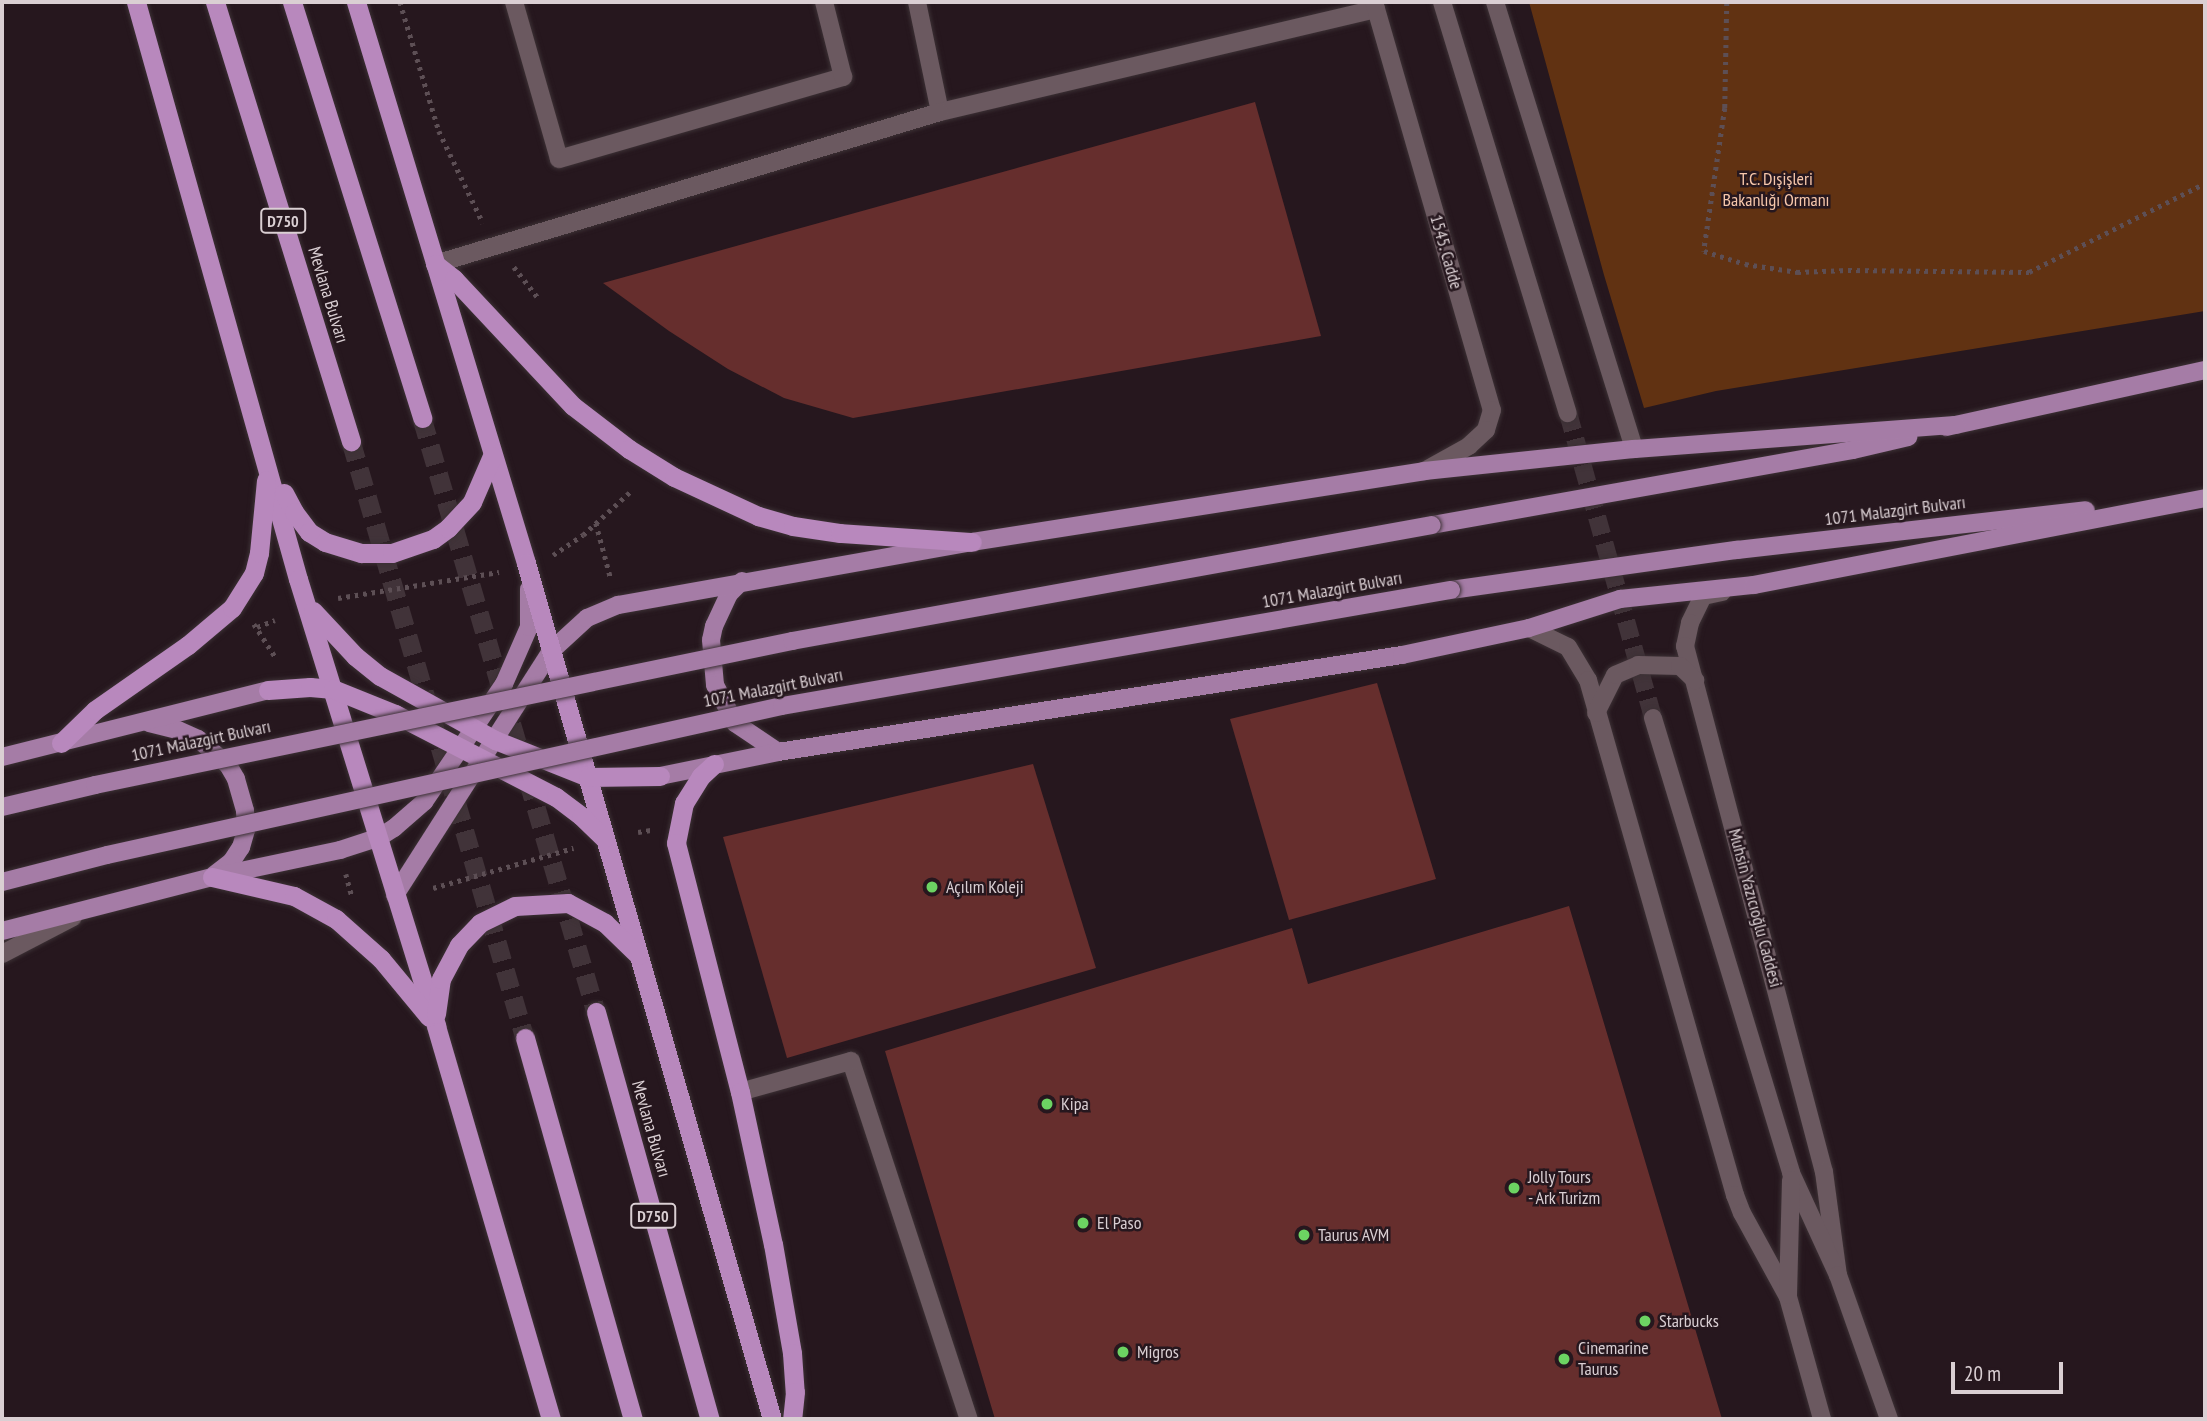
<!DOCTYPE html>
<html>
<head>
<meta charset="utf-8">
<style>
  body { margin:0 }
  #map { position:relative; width:2207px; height:1421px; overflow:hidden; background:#26171e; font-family:"PT Sans Narrow",sans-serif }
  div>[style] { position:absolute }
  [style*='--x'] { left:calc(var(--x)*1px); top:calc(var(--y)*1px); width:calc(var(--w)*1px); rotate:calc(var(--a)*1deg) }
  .forest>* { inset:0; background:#613212 }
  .building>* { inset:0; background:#662e2d }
  .primary-tunnel>* { height:18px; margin-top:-9px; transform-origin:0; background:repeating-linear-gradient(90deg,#413339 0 18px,transparent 0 27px) }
  .trunk-tunnel>* { height:19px; margin-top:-9.5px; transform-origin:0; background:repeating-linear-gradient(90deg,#413339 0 19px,transparent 0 29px) }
  .path>* { height:4.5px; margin-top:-2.25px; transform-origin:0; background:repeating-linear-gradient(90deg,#5d4f55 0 3.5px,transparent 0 8.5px) }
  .roads { filter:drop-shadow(0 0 2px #3c3135) drop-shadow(0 0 2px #3c3135) }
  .service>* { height:18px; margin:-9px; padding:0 9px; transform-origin:9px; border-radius:9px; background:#6b5960 }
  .minor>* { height:18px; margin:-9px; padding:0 9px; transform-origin:9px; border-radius:9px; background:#6b5960 }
  .tertiary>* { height:18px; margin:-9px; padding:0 9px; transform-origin:9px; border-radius:9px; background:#6b5960 }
  .secondary>* { height:18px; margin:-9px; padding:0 9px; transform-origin:9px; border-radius:9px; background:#6b5960 }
  .primary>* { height:18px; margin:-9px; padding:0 9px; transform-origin:9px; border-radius:9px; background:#a57ca6 }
  .trunk>* { height:19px; margin:-9.5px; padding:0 9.5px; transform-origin:9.5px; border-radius:9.5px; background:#b888bd }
  .bridges { filter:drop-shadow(0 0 2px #3c3135) drop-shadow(0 0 2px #3c3135) }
  .primary-bridge>* { height:18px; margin:-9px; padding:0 9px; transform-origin:9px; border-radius:9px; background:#a57ca6 }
  .dots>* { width:19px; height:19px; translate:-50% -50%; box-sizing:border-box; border:4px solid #26171e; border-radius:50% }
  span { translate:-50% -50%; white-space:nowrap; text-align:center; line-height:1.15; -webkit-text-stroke:5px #26171e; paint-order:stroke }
  .shield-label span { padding:2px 5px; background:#26171e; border:2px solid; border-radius:5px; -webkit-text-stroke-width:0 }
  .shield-label { font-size:16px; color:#dacfd3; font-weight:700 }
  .park-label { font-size:18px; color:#f7c7ab }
  .street-label { font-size:18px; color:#dacfd3 }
  .poi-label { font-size:18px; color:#dacfd3 }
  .left { translate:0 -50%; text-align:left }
  .frame { position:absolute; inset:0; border:4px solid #dacfd3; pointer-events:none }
  .scale { position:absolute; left:1951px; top:1362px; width:112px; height:32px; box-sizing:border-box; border:4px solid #dacfd3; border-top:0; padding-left:9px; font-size:21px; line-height:24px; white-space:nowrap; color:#dacfd3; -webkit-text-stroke:5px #26171e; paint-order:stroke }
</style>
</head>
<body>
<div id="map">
  <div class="forest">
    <i style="clip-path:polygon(1529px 2px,2205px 2px,2205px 311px,1716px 391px,1644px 408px,1604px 275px)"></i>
  </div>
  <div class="building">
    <i style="clip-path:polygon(1255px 102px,1321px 336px,853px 418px,784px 398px,728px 369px,669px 331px,603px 283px)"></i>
    <i style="clip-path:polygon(1377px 683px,1436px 879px,1289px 920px,1230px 719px)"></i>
    <i style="clip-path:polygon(1033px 764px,1096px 968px,787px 1058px,723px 837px)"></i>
    <i style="clip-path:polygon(1569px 906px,1722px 1419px,995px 1419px,885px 1051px,1292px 928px,1308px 984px)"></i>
  </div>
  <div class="primary-tunnel">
    <i style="--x:1568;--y:413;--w:317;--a:74.4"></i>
  </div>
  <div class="trunk-tunnel">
    <i style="--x:422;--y:418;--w:619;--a:73.67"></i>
    <i style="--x:351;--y:441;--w:622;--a:73.75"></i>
  </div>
  <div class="path">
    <i style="--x:400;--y:2;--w:135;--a:73.2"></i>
    <i style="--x:439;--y:131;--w:102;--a:64.4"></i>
    <i style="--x:1727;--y:2;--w:106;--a:91.1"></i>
    <i style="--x:1725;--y:108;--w:145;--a:98.4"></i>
    <i style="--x:1704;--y:251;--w:43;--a:17.6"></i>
    <i style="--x:1745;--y:264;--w:53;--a:8.7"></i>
    <i style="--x:1797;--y:272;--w:51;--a:-2.2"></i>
    <i style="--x:1848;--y:270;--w:181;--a:0.6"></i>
    <i style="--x:2029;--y:272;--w:197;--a:-26.8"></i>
    <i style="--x:514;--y:267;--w:39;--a:52"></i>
    <i style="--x:596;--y:523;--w:58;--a:75"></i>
    <i style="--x:553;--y:555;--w:36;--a:-34"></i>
    <i style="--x:583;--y:535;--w:65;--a:-42.5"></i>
    <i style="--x:338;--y:598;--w:163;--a:-9.2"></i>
    <i style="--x:254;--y:624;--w:40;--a:57.1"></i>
    <i style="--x:257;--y:627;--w:19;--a:-21"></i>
    <i style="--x:638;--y:832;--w:13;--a:-9"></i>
    <i style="--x:346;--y:874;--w:23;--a:75"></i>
    <i style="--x:433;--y:888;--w:146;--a:-15.9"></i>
  </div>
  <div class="roads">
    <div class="service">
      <i style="--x:514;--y:2;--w:163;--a:74"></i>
      <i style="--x:559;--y:159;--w:296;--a:-16.1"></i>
      <i style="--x:843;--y:77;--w:77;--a:-104.2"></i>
      <i style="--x:851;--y:1061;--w:377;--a:71.8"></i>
    </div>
    <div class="minor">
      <i style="--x:917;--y:2;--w:112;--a:78.2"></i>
      <i style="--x:940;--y:112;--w:448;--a:-13.3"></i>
      <i style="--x:1374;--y:2;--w:425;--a:73.9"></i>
      <i style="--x:1492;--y:410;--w:21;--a:107"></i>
      <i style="--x:1486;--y:430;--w:23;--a:137"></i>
      <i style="--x:1469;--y:446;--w:51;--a:150.9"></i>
      <i style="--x:1442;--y:2;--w:430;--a:73"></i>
      <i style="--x:1495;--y:2;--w:468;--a:72.7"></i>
      <i style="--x:435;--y:264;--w:527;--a:-16.75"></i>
      <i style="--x:740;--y:1092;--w:115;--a:-15.6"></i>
    </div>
    <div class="tertiary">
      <i style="--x:2;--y:954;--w:80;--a:-27.5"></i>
    </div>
    <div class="secondary">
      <i style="--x:1722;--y:592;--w:19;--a:168"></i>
      <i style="--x:1703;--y:596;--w:30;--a:116"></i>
      <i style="--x:1690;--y:623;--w:24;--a:102"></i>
      <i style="--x:1685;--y:646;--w:544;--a:75.2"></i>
      <i style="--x:1824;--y:1172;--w:104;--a:82.3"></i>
      <i style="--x:1529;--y:628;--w:43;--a:26"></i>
      <i style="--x:1568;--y:647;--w:39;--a:59"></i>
      <i style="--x:1588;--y:680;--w:536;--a:74.07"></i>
      <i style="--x:1735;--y:1195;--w:19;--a:69"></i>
      <i style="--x:1742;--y:1213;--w:96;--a:61.3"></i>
      <i style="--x:1788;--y:1297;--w:127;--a:74.4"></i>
      <i style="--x:1596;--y:713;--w:42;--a:-63.4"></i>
      <i style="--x:1615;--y:675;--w:25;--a:-23"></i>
      <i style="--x:1638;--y:665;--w:42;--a:1.4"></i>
      <i style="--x:1680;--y:666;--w:21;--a:43"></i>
      <i style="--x:1653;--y:718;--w:475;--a:73.1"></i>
      <i style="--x:1791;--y:1173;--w:112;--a:65.3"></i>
      <i style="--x:1838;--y:1275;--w:153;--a:70.5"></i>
      <i style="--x:1788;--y:1295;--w:115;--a:-88.5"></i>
    </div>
    <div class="primary">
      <i style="--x:1946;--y:427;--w:265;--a:-12.4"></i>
      <i style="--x:1432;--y:525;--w:428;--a:-10.1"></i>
      <i style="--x:1853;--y:450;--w:57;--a:-13.3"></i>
      <i style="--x:742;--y:581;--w:18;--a:135"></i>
      <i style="--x:729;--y:594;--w:35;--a:115"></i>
      <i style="--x:714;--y:626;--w:14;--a:102"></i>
      <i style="--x:711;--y:640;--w:45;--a:84.9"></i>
      <i style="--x:715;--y:685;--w:43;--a:62.2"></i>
      <i style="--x:735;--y:723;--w:52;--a:34"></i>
      <i style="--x:1451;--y:590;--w:289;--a:-8"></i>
      <i style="--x:1737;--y:550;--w:351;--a:-6.5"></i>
      <i style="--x:149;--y:723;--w:30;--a:14"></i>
      <i style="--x:178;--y:730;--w:22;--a:24"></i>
      <i style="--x:198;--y:739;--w:40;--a:41"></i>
      <i style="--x:228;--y:765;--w:16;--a:60"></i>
      <i style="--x:236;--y:779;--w:33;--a:74"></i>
      <i style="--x:245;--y:811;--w:19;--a:87"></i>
      <i style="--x:246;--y:830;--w:18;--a:106"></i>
      <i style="--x:241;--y:847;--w:17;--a:123"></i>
      <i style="--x:232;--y:861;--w:23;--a:142"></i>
      <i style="--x:2;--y:757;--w:274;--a:-14.1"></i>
      <i style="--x:660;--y:776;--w:120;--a:-11.5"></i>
      <i style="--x:778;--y:752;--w:631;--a:-8.84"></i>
      <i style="--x:1402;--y:655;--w:130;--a:-12"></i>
      <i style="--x:1529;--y:628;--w:96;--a:-17.7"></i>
      <i style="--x:1620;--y:599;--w:135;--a:-6"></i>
      <i style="--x:1754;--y:585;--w:459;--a:-10.9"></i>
      <i style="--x:395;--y:895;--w:290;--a:-57.4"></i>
      <i style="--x:551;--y:651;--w:49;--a:-42.5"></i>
      <i style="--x:587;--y:618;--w:34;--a:-23"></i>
      <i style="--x:618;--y:605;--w:360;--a:-10.1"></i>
      <i style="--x:972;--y:542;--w:458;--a:-8.9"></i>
      <i style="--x:1424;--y:471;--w:211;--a:-6"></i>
      <i style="--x:1634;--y:449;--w:323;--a:-4.3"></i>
      <i style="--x:2;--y:931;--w:217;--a:-14.4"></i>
      <i style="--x:212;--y:877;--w:131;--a:-11.9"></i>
      <i style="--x:340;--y:850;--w:40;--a:-18"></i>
      <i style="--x:378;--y:838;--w:19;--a:-32"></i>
      <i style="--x:394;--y:828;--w:40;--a:-41"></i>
      <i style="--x:424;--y:802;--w:143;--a:-55.9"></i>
      <i style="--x:504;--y:684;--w:62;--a:-66.3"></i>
      <i style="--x:529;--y:627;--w:38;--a:-90"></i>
    </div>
    <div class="trunk">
      <i style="--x:136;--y:2;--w:599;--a:74.32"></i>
      <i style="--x:298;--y:579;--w:468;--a:72.8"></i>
      <i style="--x:436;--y:1026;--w:409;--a:73.7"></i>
      <i style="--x:215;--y:2;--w:460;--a:72.8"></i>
      <i style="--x:292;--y:2;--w:436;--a:72.6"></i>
      <i style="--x:356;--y:2;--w:586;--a:73.14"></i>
      <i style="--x:526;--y:563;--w:891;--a:73.97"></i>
      <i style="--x:435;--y:264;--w:24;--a:38"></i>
      <i style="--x:454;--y:279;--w:174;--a:46.9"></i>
      <i style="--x:573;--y:406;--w:71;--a:37.5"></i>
      <i style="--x:629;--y:449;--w:53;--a:31.9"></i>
      <i style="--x:674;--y:477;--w:93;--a:24.9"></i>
      <i style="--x:758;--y:516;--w:36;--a:16"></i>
      <i style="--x:793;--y:526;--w:48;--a:8.5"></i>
      <i style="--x:840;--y:533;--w:132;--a:3.9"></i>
      <i style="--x:284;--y:493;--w:21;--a:62"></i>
      <i style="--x:294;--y:512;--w:25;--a:53"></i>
      <i style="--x:309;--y:532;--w:19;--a:32"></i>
      <i style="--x:325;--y:542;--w:38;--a:17"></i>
      <i style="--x:361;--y:553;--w:31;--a:0"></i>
      <i style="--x:392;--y:553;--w:43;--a:-18.9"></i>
      <i style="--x:433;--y:539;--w:19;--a:-36"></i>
      <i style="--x:448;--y:528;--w:35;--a:-47"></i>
      <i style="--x:472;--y:502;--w:50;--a:-66.5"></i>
      <i style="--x:313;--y:611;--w:62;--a:47"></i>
      <i style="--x:355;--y:656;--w:32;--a:39"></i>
      <i style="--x:380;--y:676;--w:132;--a:29.1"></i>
      <i style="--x:495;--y:740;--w:100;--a:21.7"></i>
      <i style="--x:588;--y:777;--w:72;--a:-0.8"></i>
      <i style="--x:268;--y:690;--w:42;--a:-4.1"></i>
      <i style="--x:310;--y:687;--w:23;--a:5"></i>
      <i style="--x:333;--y:689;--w:67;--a:22"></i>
      <i style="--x:395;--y:714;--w:181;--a:27.3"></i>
      <i style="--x:556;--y:797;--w:31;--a:37"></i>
      <i style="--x:581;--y:816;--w:32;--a:44"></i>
      <i style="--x:61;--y:743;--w:47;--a:-44.1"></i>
      <i style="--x:95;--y:710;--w:113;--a:-35"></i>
      <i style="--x:188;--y:645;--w:57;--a:-40.1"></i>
      <i style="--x:232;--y:608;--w:41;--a:-57.8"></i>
      <i style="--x:254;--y:573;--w:21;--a:-76"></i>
      <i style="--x:259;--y:553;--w:73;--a:-84.5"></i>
      <i style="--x:714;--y:764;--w:18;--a:137"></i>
      <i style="--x:701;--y:776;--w:32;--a:122"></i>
      <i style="--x:684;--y:803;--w:41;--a:101.3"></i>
      <i style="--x:676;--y:843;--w:257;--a:75.6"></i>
      <i style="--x:740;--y:1092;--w:156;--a:77.8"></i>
      <i style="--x:773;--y:1244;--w:111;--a:80.1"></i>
      <i style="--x:792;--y:1353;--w:39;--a:86"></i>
      <i style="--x:795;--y:1392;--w:27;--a:96"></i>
      <i style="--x:212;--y:877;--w:84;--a:13"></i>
      <i style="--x:294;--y:896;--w:48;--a:28.7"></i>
      <i style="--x:336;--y:919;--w:60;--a:41.6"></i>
      <i style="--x:381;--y:959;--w:75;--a:50.4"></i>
      <i style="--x:596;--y:1012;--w:423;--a:74.4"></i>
      <i style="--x:436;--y:1014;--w:35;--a:-82"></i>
      <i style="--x:441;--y:979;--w:38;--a:-62"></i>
      <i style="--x:459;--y:945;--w:30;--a:-46"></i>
      <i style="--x:480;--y:923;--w:39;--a:-26"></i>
      <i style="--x:515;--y:906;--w:53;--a:-3.2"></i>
      <i style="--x:568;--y:903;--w:42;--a:28.4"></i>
      <i style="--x:605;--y:923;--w:46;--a:44.1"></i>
      <i style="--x:525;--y:1038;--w:396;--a:74.2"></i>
    </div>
  </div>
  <div class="bridges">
    <div class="primary-bridge">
      <i style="--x:2;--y:807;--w:96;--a:-13.3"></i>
      <i style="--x:95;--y:785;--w:712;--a:-11.67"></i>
      <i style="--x:792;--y:641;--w:650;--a:-10.27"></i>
      <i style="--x:2;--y:882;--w:108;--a:-14.4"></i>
      <i style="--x:107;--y:855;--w:691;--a:-12.45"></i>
      <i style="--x:782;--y:706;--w:679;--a:-9.84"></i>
    </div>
  </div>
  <div class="dots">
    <i style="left:932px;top:887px;background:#6cd362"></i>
    <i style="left:1047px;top:1104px;background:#6cd362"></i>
    <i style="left:1514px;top:1188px;background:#6cd362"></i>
    <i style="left:1083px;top:1223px;background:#6cd362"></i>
    <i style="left:1304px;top:1235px;background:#6cd362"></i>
    <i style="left:1645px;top:1321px;background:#6cd362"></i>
    <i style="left:1123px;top:1352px;background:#6cd362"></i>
    <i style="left:1564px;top:1359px;background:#6cd362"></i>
  </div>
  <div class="shield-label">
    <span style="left:283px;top:221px">D750</span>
    <span style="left:653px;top:1216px">D750</span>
  </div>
  <div class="park-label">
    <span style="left:1776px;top:190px">T.C. Dışişleri<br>Bakanlığı Ormanı</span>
  </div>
  <div class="street-label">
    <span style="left:1446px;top:252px;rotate:74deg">1545. Cadde</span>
    <span style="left:328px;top:295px;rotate:73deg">Mevlana Bulvarı</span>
    <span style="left:1895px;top:511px;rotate:-7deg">1071 Malazgirt Bulvarı</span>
    <span style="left:1332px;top:590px;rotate:-10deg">1071 Malazgirt Bulvarı</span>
    <span style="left:773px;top:688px;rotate:-11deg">1071 Malazgirt Bulvarı</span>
    <span style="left:201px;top:741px;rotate:-12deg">1071 Malazgirt Bulvarı</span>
    <span style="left:1755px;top:908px;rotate:75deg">Muhsin Yazıcıoğlu Caddesi</span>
    <span style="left:651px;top:1129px;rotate:74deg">Mevlana Bulvarı</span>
  </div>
  <div class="poi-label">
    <span class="left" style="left:946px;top:887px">Açılım Koleji</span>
    <span class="left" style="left:1061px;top:1104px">Kipa</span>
    <span class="left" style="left:1528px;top:1188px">Jolly Tours<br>- Ark Turizm</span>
    <span class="left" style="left:1097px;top:1223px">El Paso</span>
    <span class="left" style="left:1318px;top:1235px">Taurus AVM</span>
    <span class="left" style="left:1659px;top:1321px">Starbucks</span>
    <span class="left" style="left:1578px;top:1359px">Cinemarine<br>Taurus</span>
    <span class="left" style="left:1137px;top:1352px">Migros</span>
  </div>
  <div class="frame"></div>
  <div class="scale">20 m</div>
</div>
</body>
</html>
